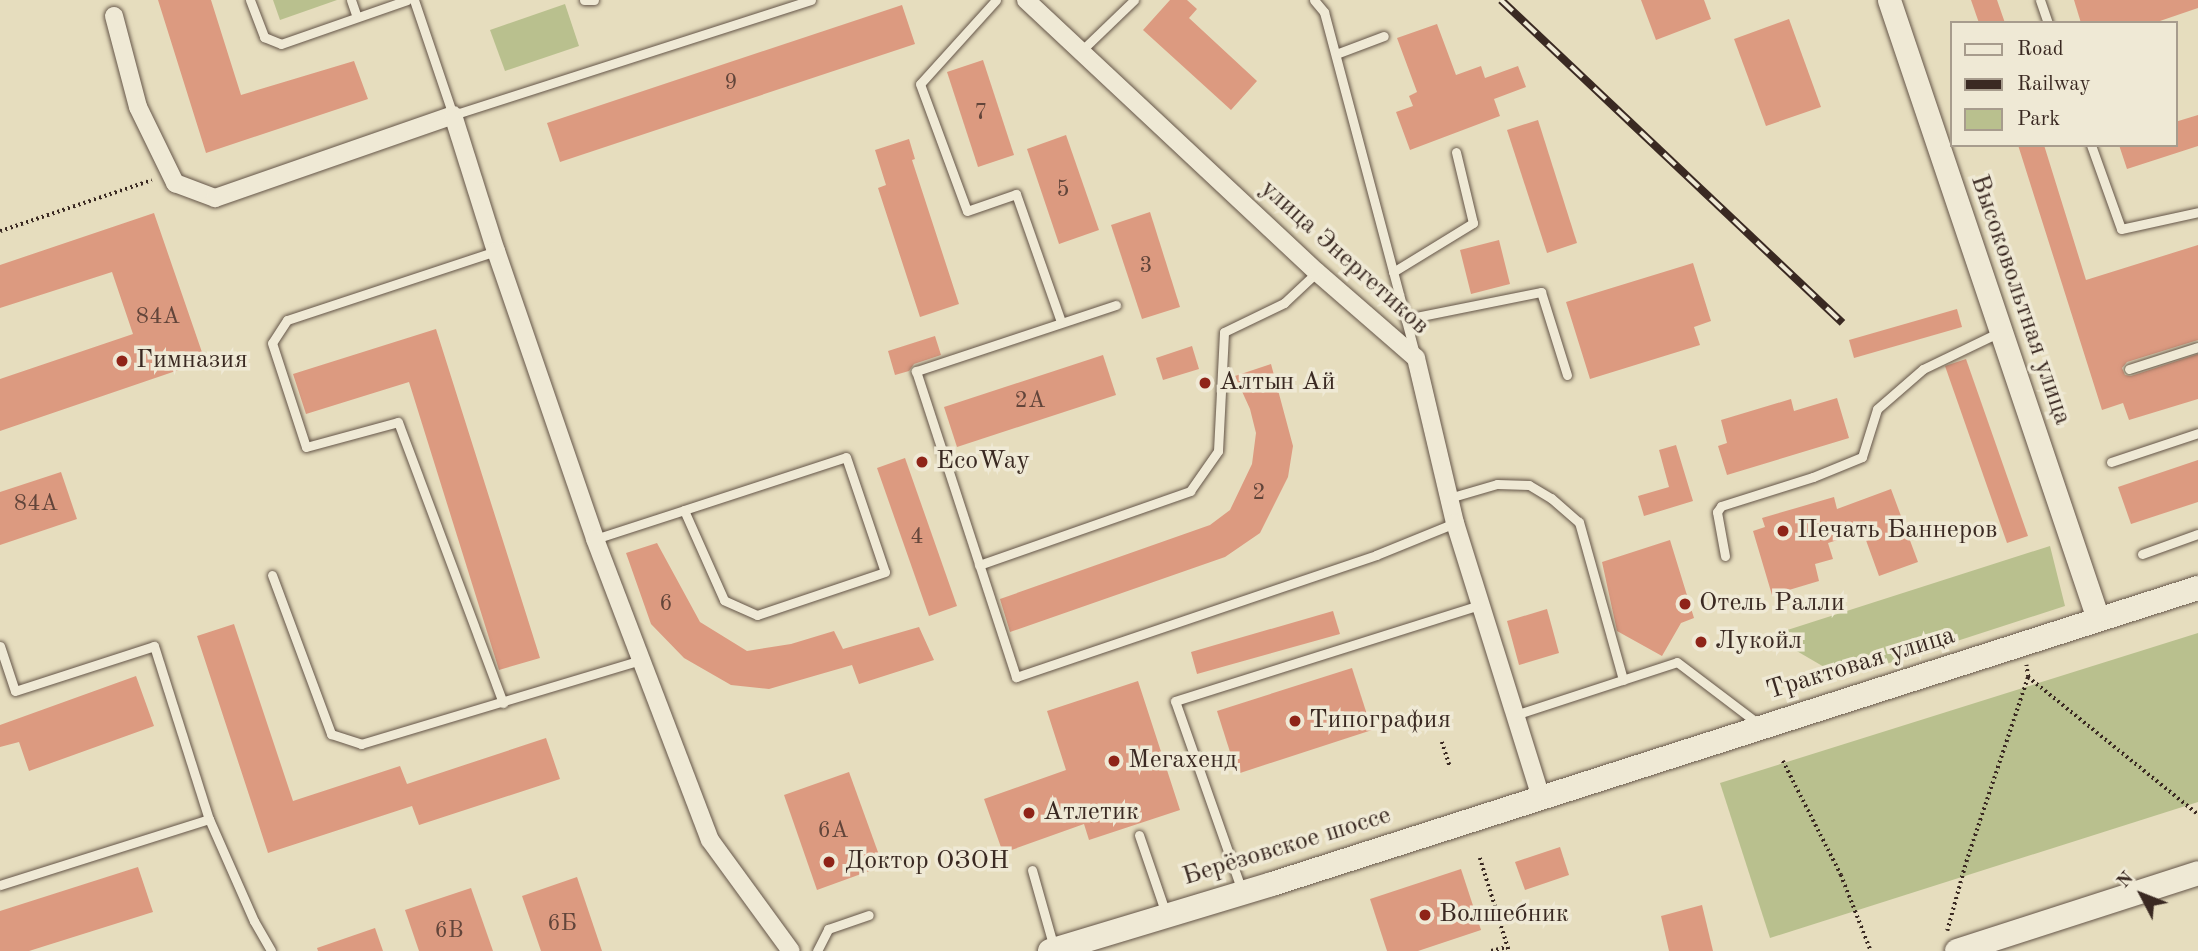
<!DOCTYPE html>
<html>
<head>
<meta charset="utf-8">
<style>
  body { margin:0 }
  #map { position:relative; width:2198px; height:951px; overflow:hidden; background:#e6ddbe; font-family:"Old Standard TT",serif }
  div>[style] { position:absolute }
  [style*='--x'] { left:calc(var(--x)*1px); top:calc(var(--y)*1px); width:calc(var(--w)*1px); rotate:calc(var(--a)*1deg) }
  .green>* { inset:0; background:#b9c08e }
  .building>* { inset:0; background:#dc9a80 }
  .path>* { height:3.5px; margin-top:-1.75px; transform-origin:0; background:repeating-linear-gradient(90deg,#3a2922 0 2px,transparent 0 5.5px) }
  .roads { filter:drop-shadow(0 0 2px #655649) drop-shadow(0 0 2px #655649) }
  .service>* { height:9px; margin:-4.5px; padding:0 4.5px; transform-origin:4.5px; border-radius:4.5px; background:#efe9d5 }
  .minor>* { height:18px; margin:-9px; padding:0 9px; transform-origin:9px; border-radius:9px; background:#efe9d5 }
  .tertiary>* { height:23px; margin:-11.5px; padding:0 11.5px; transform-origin:11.5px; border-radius:11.5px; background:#efe9d5 }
  .secondary>* { height:24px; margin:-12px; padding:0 12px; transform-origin:12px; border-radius:12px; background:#efe9d5 }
  .rail>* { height:8px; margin-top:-4px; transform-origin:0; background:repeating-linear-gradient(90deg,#efe9d5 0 16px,#3a2922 0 32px); box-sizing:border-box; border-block:2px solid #3a2922 }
  .dots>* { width:19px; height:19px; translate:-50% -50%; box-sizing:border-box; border:4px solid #efe9d5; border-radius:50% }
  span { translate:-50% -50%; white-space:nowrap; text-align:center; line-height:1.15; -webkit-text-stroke:7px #efe9d5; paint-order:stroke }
  .number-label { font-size:23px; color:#62453a }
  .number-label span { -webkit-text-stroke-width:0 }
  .street-label { font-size:26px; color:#3a2922 }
  .poi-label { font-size:26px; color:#3a2922 }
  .left { translate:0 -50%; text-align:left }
  .legend { position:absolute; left:1950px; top:21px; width:228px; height:126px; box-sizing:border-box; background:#efe9d5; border:2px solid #a79c8d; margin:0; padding:9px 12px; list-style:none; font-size:21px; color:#3a2922 }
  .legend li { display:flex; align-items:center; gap:14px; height:35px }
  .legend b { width:35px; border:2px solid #a79c8d }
  .north { position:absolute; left:2107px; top:860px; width:70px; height:70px; -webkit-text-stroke:5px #efe9d5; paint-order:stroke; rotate:312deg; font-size:19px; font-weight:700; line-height:28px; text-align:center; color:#3a2922 }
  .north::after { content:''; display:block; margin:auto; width:24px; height:32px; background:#3a2922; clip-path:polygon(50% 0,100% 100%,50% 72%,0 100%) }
</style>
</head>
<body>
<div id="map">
  <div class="green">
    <i style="clip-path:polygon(273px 0,337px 0,280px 20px)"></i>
    <i style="clip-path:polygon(565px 4px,579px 46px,505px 71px,490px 30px)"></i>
    <i style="clip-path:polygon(2050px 546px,2065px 606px,1843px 678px,1783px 643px,1778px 633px)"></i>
    <i style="clip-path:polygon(2198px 633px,2198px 802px,1770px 938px,1720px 783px)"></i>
  </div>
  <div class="building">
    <i style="clip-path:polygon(158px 0,211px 0,241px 95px,354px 61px,368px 99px,206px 153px)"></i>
    <i style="clip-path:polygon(1170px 0,1187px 0,1197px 9px,1189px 18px,1257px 81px,1231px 110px,1143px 30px)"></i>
    <i style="clip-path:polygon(1641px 0,1704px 0,1711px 19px,1656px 40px)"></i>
    <i style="clip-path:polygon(1971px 0,1997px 0,2005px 23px,1979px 23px)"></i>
    <i style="clip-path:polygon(2074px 0,2198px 0,2198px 8px,2154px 23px,2081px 23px)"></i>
    <i style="clip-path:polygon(902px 5px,915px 44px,560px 162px,547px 123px)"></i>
    <i style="clip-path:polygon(1789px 19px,1821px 107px,1766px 126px,1734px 39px)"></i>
    <i style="clip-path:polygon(1437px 24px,1456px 75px,1481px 66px,1485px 78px,1518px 66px,1526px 87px,1494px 99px,1500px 116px,1410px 150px,1396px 112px,1413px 106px,1409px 96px,1417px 92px,1397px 38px)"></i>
    <i style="clip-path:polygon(983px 60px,1014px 155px,978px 167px,947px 72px)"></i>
    <i style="clip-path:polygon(2198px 115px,2198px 146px,2127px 169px,2119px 145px,2175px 145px,2175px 122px)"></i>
    <i style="clip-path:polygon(1538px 120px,1577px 243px,1547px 253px,1507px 130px)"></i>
    <i style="clip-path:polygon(1066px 135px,1099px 230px,1059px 244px,1027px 149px)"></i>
    <i style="clip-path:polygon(909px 139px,915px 159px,912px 160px,959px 304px,920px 317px,878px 188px,886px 185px,875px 150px)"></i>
    <i style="clip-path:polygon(2018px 145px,2044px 145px,2086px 280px,2198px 245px,2198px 340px,2127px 362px,2122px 368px,2125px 375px,2131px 376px,2198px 354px,2198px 399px,2129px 420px,2123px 403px,2102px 410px)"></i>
    <i style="clip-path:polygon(1150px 212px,1180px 307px,1142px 319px,1111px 225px)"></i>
    <i style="clip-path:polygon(154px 213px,205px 361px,0 431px,0 379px,133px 334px,112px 272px,0 308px,0 265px)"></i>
    <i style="clip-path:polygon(1499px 240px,1510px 284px,1471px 294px,1460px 250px)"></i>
    <i style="clip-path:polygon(1693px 263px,1711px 321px,1694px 327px,1700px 345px,1590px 379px,1566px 302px)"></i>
    <i style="clip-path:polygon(1957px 309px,1962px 327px,1854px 358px,1849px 340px)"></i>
    <i style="clip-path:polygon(436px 329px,540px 658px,499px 670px,409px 382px,306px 414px,293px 374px)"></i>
    <i style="clip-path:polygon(935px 336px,941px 355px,914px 364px,909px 371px,895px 375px,888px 351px)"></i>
    <i style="clip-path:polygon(1192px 346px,1199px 369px,1163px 380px,1156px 358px)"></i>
    <i style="clip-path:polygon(1103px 355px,1116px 395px,957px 447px,944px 407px)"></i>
    <i style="clip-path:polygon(1966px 359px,2028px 536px,2007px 543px,1945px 366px)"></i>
    <i style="clip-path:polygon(1271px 364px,1293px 446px,1288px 477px,1260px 533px,1225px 557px,1010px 632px,1000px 599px,1210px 525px,1230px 510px,1252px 464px,1256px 433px,1250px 409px,1235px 376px)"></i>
    <i style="clip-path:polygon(1837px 398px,1849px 438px,1727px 475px,1718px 446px,1727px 443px,1721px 420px,1791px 399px,1794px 411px)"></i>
    <i style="clip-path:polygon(1676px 445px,1693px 501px,1644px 516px,1638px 496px,1669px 487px,1659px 450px)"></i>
    <i style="clip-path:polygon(905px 458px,957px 606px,929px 616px,877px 468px)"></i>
    <i style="clip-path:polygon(2198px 460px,2198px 502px,2131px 524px,2118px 487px)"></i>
    <i style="clip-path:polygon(61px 472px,77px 519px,0 545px,0 492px)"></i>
    <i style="clip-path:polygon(1891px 489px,1918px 562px,1879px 576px,1863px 532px,1828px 543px,1833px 559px,1815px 564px,1819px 581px,1772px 595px,1753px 531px,1765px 527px,1762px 518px,1834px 497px,1837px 509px)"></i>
    <i style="clip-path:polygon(1670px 540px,1694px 618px,1681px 623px,1662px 656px,1617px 631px,1602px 562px)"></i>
    <i style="clip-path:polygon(657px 543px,700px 622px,747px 651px,791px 644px,834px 631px,843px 649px,919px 627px,934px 660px,859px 684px,852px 665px,769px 689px,731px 685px,684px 658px,651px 624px,626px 553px)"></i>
    <i style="clip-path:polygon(1547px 609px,1559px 653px,1519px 665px,1507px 621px)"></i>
    <i style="clip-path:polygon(1333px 611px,1340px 634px,1197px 674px,1191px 652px)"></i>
    <i style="clip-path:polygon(234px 624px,293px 801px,400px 766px,407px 784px,546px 738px,560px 779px,419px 825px,412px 806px,268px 853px,197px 636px)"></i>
    <i style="clip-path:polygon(1352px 668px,1372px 730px,1237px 774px,1217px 711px)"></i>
    <i style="clip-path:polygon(136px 676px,154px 726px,29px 771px,19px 742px,0 747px,0 725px)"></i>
    <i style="clip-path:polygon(1138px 681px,1180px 810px,1089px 840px,1084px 824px,1003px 853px,984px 799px,1066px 770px,1047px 711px)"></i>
    <i style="clip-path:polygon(849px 772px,883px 866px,817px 890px,784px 795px)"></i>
    <i style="clip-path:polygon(1560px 847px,1569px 875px,1525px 890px,1515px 862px)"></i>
    <i style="clip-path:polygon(138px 867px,153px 912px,29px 951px,0 951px,0 911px)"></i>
    <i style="clip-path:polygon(1461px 869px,1481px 930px,1418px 951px,1387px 951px,1370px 899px)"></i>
    <i style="clip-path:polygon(577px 877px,602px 951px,541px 951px,522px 896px)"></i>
    <i style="clip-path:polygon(471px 888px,493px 951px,419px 951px,405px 910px)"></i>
    <i style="clip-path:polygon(1702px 905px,1713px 951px,1669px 951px,1661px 916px)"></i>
    <i style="clip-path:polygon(375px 928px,383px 951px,318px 951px,317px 948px)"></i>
  </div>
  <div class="path">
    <i style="--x:0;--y:231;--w:160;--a:-18.5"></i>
    <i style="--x:2028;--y:677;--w:218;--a:38.9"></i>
    <i style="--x:1442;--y:742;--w:26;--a:72"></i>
    <i style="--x:1783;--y:761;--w:128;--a:63"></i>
    <i style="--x:1841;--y:875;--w:82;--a:68.5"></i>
    <i style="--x:1480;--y:858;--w:97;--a:72.7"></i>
    <i style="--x:1947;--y:931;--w:72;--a:-74.6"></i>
    <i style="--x:1966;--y:862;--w:195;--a:-71.5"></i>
    <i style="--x:2028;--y:677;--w:12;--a:-99"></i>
    <i style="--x:1491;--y:951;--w:16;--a:-14"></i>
  </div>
  <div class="roads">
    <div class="service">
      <i style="--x:250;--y:0;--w:40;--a:69"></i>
      <i style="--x:264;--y:37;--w:18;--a:22"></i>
      <i style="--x:281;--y:44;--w:133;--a:-19.2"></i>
      <i style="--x:351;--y:0;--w:18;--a:71"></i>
      <i style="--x:414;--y:0;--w:121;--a:71.3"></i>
      <i style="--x:453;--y:115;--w:376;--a:-17.8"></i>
      <i style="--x:584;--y:0;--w:10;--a:0"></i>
      <i style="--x:996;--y:0;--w:113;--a:132.1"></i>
      <i style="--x:920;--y:84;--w:135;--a:69.7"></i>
      <i style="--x:967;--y:211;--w:52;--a:-19.1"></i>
      <i style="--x:1016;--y:194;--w:136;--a:70.6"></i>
      <i style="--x:1314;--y:0;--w:16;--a:50"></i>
      <i style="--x:1324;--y:12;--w:353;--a:75.1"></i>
      <i style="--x:2040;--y:0;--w:24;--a:71"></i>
      <i style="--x:1080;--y:52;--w:75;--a:-43.9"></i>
      <i style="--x:1336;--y:54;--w:51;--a:-20.6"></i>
      <i style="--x:2091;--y:145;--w:89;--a:70.3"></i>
      <i style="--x:2121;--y:229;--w:79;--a:-12.4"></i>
      <i style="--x:496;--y:251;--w:220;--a:161.7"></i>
      <i style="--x:287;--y:320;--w:27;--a:123"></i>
      <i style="--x:272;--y:343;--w:109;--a:71.9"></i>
      <i style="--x:306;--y:447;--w:95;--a:-15.2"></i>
      <i style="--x:398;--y:422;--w:300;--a:69.5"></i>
      <i style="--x:1393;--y:272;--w:94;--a:-31.5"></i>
      <i style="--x:1473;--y:223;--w:73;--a:-103.5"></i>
      <i style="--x:1116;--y:305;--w:211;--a:161.7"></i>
      <i style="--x:916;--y:371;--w:322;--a:71.9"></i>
      <i style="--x:1016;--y:677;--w:380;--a:-18.7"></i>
      <i style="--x:1376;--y:555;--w:85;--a:-22.1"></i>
      <i style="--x:1406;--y:319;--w:138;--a:-11.3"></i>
      <i style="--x:1541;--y:292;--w:87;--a:72.6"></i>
      <i style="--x:2129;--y:369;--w:72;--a:-17.7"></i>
      <i style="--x:2111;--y:462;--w:92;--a:-18.4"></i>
      <i style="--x:1449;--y:498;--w:50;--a:-16.3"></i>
      <i style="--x:1497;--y:484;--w:32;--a:2"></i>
      <i style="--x:1529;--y:485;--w:26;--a:31"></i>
      <i style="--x:1551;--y:498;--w:37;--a:41"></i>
      <i style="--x:1579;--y:522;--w:164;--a:74.4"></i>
      <i style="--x:595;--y:539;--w:94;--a:-18"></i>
      <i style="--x:684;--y:510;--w:170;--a:-18.1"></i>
      <i style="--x:846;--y:457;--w:121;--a:71.3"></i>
      <i style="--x:885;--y:572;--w:135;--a:161.4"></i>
      <i style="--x:757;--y:615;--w:36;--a:-156"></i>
      <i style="--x:724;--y:600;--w:98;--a:-114"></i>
      <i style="--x:2142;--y:554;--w:59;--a:-19.7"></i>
      <i style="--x:1725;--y:556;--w:45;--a:-100.3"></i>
      <i style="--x:1717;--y:512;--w:7;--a:-56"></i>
      <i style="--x:1721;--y:506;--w:96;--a:-17.5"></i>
      <i style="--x:1813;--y:477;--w:53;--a:-22.2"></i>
      <i style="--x:1862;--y:457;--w:50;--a:-72.6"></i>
      <i style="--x:1877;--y:409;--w:61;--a:-41"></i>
      <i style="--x:1923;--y:369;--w:85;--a:-25.7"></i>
      <i style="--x:979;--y:565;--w:224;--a:-19.3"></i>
      <i style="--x:1190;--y:491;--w:49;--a:-55"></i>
      <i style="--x:1218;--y:451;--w:119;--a:-87.1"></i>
      <i style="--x:1224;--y:332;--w:67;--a:-25.8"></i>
      <i style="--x:1284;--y:303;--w:45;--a:-43.2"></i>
      <i style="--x:272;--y:575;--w:170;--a:69.6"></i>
      <i style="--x:331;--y:734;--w:32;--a:18"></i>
      <i style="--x:361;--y:744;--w:292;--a:-16.7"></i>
      <i style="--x:0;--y:646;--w:47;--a:71.6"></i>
      <i style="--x:15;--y:691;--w:146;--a:-17.9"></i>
      <i style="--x:154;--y:646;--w:182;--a:72.4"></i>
      <i style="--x:209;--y:819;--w:111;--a:66.2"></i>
      <i style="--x:254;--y:921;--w:34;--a:60"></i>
      <i style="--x:1515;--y:715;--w:170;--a:-18.1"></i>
      <i style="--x:1677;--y:662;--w:104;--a:37.2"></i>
      <i style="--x:1139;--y:835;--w:83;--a:71.1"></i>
      <i style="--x:1032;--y:870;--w:81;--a:74.2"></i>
      <i style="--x:0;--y:885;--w:219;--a:-17.5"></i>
      <i style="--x:1242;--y:891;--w:201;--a:-109.4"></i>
      <i style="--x:1175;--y:701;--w:319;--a:-17.5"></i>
      <i style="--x:817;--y:951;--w:25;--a:-63"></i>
      <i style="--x:828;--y:929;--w:43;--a:-18.9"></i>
    </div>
    <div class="minor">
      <i style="--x:1026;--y:0;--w:398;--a:43.1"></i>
      <i style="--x:1317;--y:272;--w:131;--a:41"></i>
      <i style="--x:1416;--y:358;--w:170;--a:76.7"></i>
      <i style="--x:1455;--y:523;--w:287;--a:72.6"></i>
      <i style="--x:114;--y:16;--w:94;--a:75.2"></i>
      <i style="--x:138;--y:107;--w:85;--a:64"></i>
      <i style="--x:175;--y:183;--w:43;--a:20.6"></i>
      <i style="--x:215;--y:198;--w:252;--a:-19.2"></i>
      <i style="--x:453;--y:115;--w:143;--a:72.5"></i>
      <i style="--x:496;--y:251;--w:305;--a:71"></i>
      <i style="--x:595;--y:539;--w:322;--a:69.1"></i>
      <i style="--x:710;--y:840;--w:137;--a:53.9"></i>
    </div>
    <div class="tertiary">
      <i style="--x:1889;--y:0;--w:653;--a:71.34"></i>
    </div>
    <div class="secondary">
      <i style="--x:1050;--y:951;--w:232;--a:-16.8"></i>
      <i style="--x:1272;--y:884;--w:972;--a:-17.73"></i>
      <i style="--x:1957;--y:951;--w:253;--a:-17.9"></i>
    </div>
  </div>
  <div class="rail">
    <i style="--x:1501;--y:0;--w:470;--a:43.4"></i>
  </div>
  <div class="dots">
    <i style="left:122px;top:361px;background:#8f2418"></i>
    <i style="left:1205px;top:383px;background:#8f2418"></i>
    <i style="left:922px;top:462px;background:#8f2418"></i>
    <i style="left:1783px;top:531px;background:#8f2418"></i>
    <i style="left:1685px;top:604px;background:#8f2418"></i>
    <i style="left:1701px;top:642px;background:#8f2418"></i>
    <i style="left:1295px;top:721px;background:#8f2418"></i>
    <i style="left:1114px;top:761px;background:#8f2418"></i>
    <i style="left:1029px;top:813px;background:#8f2418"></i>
    <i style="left:829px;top:862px;background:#8f2418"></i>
    <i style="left:1425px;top:915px;background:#8f2418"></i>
  </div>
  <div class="number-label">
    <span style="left:731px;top:83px">9</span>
    <span style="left:981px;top:113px">7</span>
    <span style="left:1063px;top:190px">5</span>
    <span style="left:1146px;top:266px">3</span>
    <span style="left:158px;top:317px">84А</span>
    <span style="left:1030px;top:401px">2А</span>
    <span style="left:1259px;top:493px">2</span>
    <span style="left:36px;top:504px">84А</span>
    <span style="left:917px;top:537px">4</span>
    <span style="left:666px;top:604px">6</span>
    <span style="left:833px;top:831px">6А</span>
    <span style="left:562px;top:924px">6Б</span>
    <span style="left:449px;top:931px">6В</span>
  </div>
  <div class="street-label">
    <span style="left:1344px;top:258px;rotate:42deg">улица Энергетиков</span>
    <span style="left:2020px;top:300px;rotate:71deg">Высоковольтная улица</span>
    <span style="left:1861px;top:664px;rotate:-17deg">Трактовая улица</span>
    <span style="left:1287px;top:847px;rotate:-17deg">Берёзовское шоссе</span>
  </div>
  <div class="poi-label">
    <span class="left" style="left:136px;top:361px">Гимназия</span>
    <span class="left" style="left:1219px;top:383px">Алтын Ай</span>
    <span class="left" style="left:936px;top:462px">EcoWay</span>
    <span class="left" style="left:1797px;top:531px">Печать Баннеров</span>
    <span class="left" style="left:1699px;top:604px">Отель Ралли</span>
    <span class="left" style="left:1715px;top:642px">Лукойл</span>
    <span class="left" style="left:1309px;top:721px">Типография</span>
    <span class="left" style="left:1128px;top:761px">Мегахенд</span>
    <span class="left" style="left:1043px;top:813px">Атлетик</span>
    <span class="left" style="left:845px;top:862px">Доктор ОЗОН</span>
    <span class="left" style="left:1439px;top:915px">Волшебник</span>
  </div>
  <ul class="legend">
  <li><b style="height:9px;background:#efe9d5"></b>Road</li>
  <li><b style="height:9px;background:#3a2922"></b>Railway</li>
  <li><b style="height:19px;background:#b9c08e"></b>Park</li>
  </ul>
  <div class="north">N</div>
</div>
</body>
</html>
